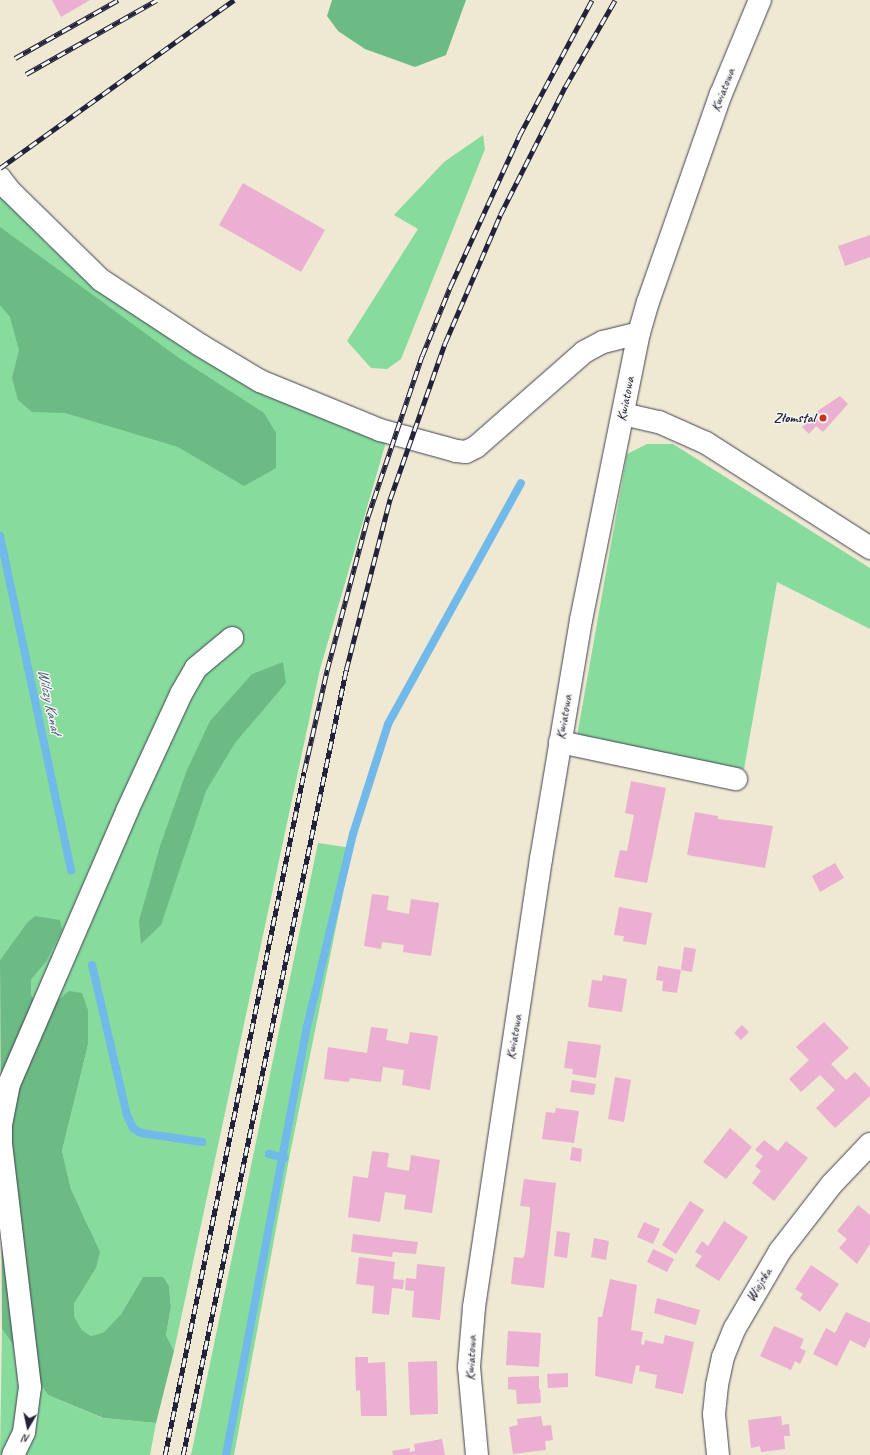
<!DOCTYPE html>
<html>
<head>
<meta charset="utf-8">
<style>
  body { margin:0 }
  #map { position:relative; width:870px; height:1455px; overflow:hidden; background:#efe8d3; font-family:Caveat,sans-serif }
  div>[style] { position:absolute }
  [style*='--x'] { left:calc(var(--x)*1px); top:calc(var(--y)*1px); width:calc(var(--w)*1px); rotate:calc(var(--a)*1deg) }
  .green>* { inset:0; background:#87db9d }
  .forest>* { inset:0; background:#6dbb84 }
  .stream>* { height:8px; margin:-4px; padding:0 4px; transform-origin:4px; border-radius:4px; background:#71b9e9 }
  .building>* { inset:0; background:#ebafd1 }
  .roads { filter:drop-shadow(0 0 1px #414052) drop-shadow(0 0 1px #414052) }
  .minor>* { height:22px; margin:-11px; padding:0 11px; transform-origin:11px; border-radius:11px; background:#fff }
  .rail>* { height:4.5px; margin-top:-2.25px; transform-origin:0; background:repeating-linear-gradient(90deg,#f6f6f2 0 9px,#22223b 0 18px); box-sizing:border-box; border-block:1px solid #22223b }
  .dots>* { width:11px; height:11px; translate:-50% -50%; box-sizing:border-box; border:2px solid #f6f6f2; border-radius:50% }
  span { translate:-50% -50%; white-space:nowrap; text-align:center; line-height:1.15; -webkit-text-stroke:3px #f6f6f2; paint-order:stroke }
  .street-label { font-size:14px; color:#22223b }
  .poi-label { font-size:14px; color:#22223b; font-weight:700 }
  .right { translate:-100% -50%; text-align:right }
  .water-label { font-size:15px; color:#3e5778; font-style:italic }
  .north { position:absolute; left:8px; top:1407px; width:40px; height:40px; -webkit-text-stroke:3px #f6f6f2; paint-order:stroke; rotate:189deg; font-size:11px; font-weight:700; line-height:16px; text-align:center; color:#22223b }
  .north::after { content:''; display:block; margin:auto; width:14px; height:18px; background:#22223b; clip-path:polygon(50% 0,100% 100%,50% 72%,0 100%) }
</style>
</head>
<body>
<div id="map">
  <div class="green">
    <i style="clip-path:polygon(483px 135px,485px 149px,401px 359px,387px 369px,371px 368px,347px 341px,418px 229px,394px 215px,444px 162px)"></i>
    <i style="clip-path:polygon(0 192px,47px 244px,102px 291px,386px 442px,320px 669px,174px 1351px,166px 1335px,171px 1307px,169px 1286px,143px 1277px,121px 1314px,104px 1332px,91px 1336px,82px 1330px,74px 1316px,74px 1304px,96px 1268px,89px 1228px,71px 1189px,62px 1151px,88px 1045px,51px 1006px,36px 1002px,31px 995px,31px 980px,46px 962px,26px 924px,0 960px)"></i>
    <i style="clip-path:polygon(647px 444px,673px 444px,870px 568px,870px 629px,777px 582px,744px 769px,577px 736px,627px 454px)"></i>
    <i style="clip-path:polygon(318px 843px,352px 848px,289px 1159px,234px 1455px,191px 1455px)"></i>
    <i style="clip-path:polygon(2px 1329px,48px 1395px,102px 1418px,156px 1423px,150px 1455px,0 1455px)"></i>
  </div>
  <div class="forest">
    <i style="clip-path:polygon(332px 0,466px 0,446px 55px,415px 67px,365px 49px,338px 31px,327px 16px)"></i>
    <i style="clip-path:polygon(0 227px,179px 358px,264px 413px,276px 433px,276px 468px,244px 486px,178px 447px,65px 413px,32px 412px,18px 400px,12px 378px,19px 350px,10px 317px,0 305px)"></i>
    <i style="clip-path:polygon(283px 662px,286px 683px,235px 743px,206px 791px,161px 925px,141px 944px,139px 921px,160px 846px,187px 770px,210px 721px,252px 674px)"></i>
    <i style="clip-path:polygon(35px 916px,60px 920px,62px 930px,46px 962px,31px 980px,31px 995px,36px 1002px,51px 1006px,69px 991px,82px 993px,88px 1010px,88px 1045px,62px 1151px,71px 1189px,100px 1252px,96px 1268px,74px 1304px,74px 1316px,82px 1330px,91px 1336px,104px 1332px,121px 1314px,143px 1277px,163px 1277px,169px 1286px,171px 1307px,166px 1335px,174px 1351px,156px 1423px,103px 1418px,48px 1395px,2px 1329px,0 960px,26px 924px)"></i>
  </div>
  <div class="stream">
    <i style="--x:0;--y:536;--w:342;--a:78"></i>
    <i style="--x:92;--y:965;--w:154;--a:76.9"></i>
    <i style="--x:127;--y:1115;--w:14;--a:65"></i>
    <i style="--x:133;--y:1128;--w:9;--a:32"></i>
    <i style="--x:141;--y:1133;--w:62;--a:8.4"></i>
    <i style="--x:269;--y:1154;--w:16;--a:14"></i>
    <i style="--x:226;--y:1455;--w:436;--a:-79.3"></i>
    <i style="--x:307;--y:1027;--w:198;--a:-76.6"></i>
    <i style="--x:353;--y:834;--w:115;--a:-72.3"></i>
    <i style="--x:388;--y:724;--w:275;--a:-61.1"></i>
  </div>
  <div class="building">
    <i style="clip-path:polygon(52px 0,90px 0,61px 17px)"></i>
    <i style="clip-path:polygon(243px 183px,325px 230px,301px 272px,219px 225px)"></i>
    <i style="clip-path:polygon(870px 235px,870px 257px,845px 266px,838px 246px)"></i>
    <i style="clip-path:polygon(840px 396px,848px 404px,823px 432px,816px 426px,809px 434px,802px 427px,819px 410px)"></i>
    <i style="clip-path:polygon(631px 781px,666px 788px,647px 883px,614px 877px,620px 850px,627px 851px,634px 815px,625px 813px)"></i>
    <i style="clip-path:polygon(695px 812px,718px 816px,718px 819px,773px 826px,765px 868px,687px 855px)"></i>
    <i style="clip-path:polygon(835px 863px,844px 878px,820px 892px,812px 876px)"></i>
    <i style="clip-path:polygon(372px 894px,389px 896px,387px 910px,409px 914px,411px 899px,439px 903px,431px 956px,403px 952px,404px 945px,382px 942px,381px 949px,364px 946px)"></i>
    <i style="clip-path:polygon(619px 907px,652px 913px,646px 945px,623px 941px,624px 936px,614px 935px)"></i>
    <i style="clip-path:polygon(684px 947px,696px 949px,692px 972px,681px 970px,677px 993px,662px 991px,663px 981px,656px 980px,658px 966px,681px 970px)"></i>
    <i style="clip-path:polygon(603px 975px,627px 979px,622px 1012px,588px 1007px,592px 980px,602px 981px)"></i>
    <i style="clip-path:polygon(824px 1022px,849px 1048px,831px 1064px,846px 1080px,855px 1072px,870px 1088px,870px 1096px,835px 1128px,816px 1108px,835px 1090px,820px 1075px,801px 1092px,789px 1079px,809px 1060px,796px 1047px)"></i>
    <i style="clip-path:polygon(742px 1025px,749px 1032px,741px 1040px,734px 1033px)"></i>
    <i style="clip-path:polygon(371px 1027px,388px 1029px,386px 1040px,408px 1044px,410px 1032px,438px 1036px,430px 1090px,402px 1085px,404px 1070px,383px 1067px,381px 1082px,350px 1078px,349px 1082px,324px 1079px,328px 1047px,367px 1053px)"></i>
    <i style="clip-path:polygon(568px 1041px,601px 1045px,596px 1078px,572px 1074px,573px 1069px,564px 1068px)"></i>
    <i style="clip-path:polygon(615px 1077px,631px 1080px,624px 1122px,608px 1119px)"></i>
    <i style="clip-path:polygon(572px 1080px,596px 1084px,594px 1095px,570px 1092px)"></i>
    <i style="clip-path:polygon(556px 1108px,579px 1111px,574px 1143px,542px 1139px,546px 1112px,555px 1113px)"></i>
    <i style="clip-path:polygon(730px 1128px,752px 1147px,726px 1179px,703px 1162px)"></i>
    <i style="clip-path:polygon(764px 1140px,778px 1151px,786px 1141px,808px 1158px,774px 1201px,752px 1183px,761px 1171px,755px 1166px,763px 1156px,755px 1150px)"></i>
    <i style="clip-path:polygon(572px 1147px,582px 1149px,581px 1162px,570px 1160px)"></i>
    <i style="clip-path:polygon(372px 1151px,389px 1153px,387px 1167px,409px 1171px,411px 1155px,440px 1160px,432px 1213px,404px 1209px,406px 1195px,385px 1192px,380px 1222px,348px 1217px,353px 1176px,368px 1178px)"></i>
    <i style="clip-path:polygon(524px 1179px,556px 1183px,544px 1288px,511px 1284px,514px 1257px,523px 1258px,525px 1253px,530px 1213px,530px 1207px,520px 1206px)"></i>
    <i style="clip-path:polygon(690px 1201px,704px 1210px,676px 1254px,662px 1245px)"></i>
    <i style="clip-path:polygon(858px 1205px,870px 1215px,870px 1244px,857px 1264px,839px 1248px,847px 1239px,837px 1231px)"></i>
    <i style="clip-path:polygon(724px 1221px,748px 1237px,719px 1281px,695px 1266px,702px 1256px,695px 1252px,702px 1241px,708px 1246px)"></i>
    <i style="clip-path:polygon(644px 1222px,660px 1229px,653px 1244px,637px 1237px)"></i>
    <i style="clip-path:polygon(557px 1231px,570px 1233px,567px 1258px,554px 1256px)"></i>
    <i style="clip-path:polygon(353px 1234px,418px 1242px,416px 1254px,393px 1252px,392px 1257px,351px 1252px)"></i>
    <i style="clip-path:polygon(594px 1238px,609px 1241px,606px 1260px,591px 1257px)"></i>
    <i style="clip-path:polygon(653px 1249px,674px 1259px,667px 1272px,647px 1262px)"></i>
    <i style="clip-path:polygon(359px 1257px,395px 1262px,393px 1279px,404px 1280px,403px 1289px,392px 1288px,389px 1315px,372px 1313px,374px 1286px,356px 1284px)"></i>
    <i style="clip-path:polygon(417px 1264px,445px 1267px,440px 1320px,412px 1317px,414px 1291px,405px 1290px,406px 1278px,416px 1279px)"></i>
    <i style="clip-path:polygon(811px 1265px,839px 1284px,820px 1312px,800px 1298px,803px 1294px,795px 1289px)"></i>
    <i style="clip-path:polygon(610px 1279px,637px 1285px,631px 1330px,643px 1332px,641px 1344px,644px 1345px,645px 1340px,663px 1344px,665px 1335px,694px 1342px,683px 1394px,655px 1388px,657px 1375px,639px 1371px,640px 1366px,636px 1365px,632px 1384px,595px 1376px,598px 1317px,602px 1317px)"></i>
    <i style="clip-path:polygon(657px 1298px,700px 1310px,696px 1325px,654px 1313px)"></i>
    <i style="clip-path:polygon(846px 1312px,870px 1323px,870px 1337px,865px 1348px,850px 1340px,837px 1366px,813px 1354px,826px 1328px,835px 1333px)"></i>
    <i style="clip-path:polygon(774px 1326px,804px 1339px,800px 1348px,806px 1351px,800px 1364px,795px 1361px,791px 1370px,760px 1356px)"></i>
    <i style="clip-path:polygon(508px 1331px,541px 1333px,539px 1367px,506px 1365px)"></i>
    <i style="clip-path:polygon(355px 1357px,368px 1357px,368px 1363px,385px 1362px,387px 1416px,361px 1416px,360px 1390px,356px 1391px)"></i>
    <i style="clip-path:polygon(437px 1361px,438px 1414px,410px 1415px,408px 1362px)"></i>
    <i style="clip-path:polygon(568px 1373px,568px 1387px,548px 1388px,547px 1374px)"></i>
    <i style="clip-path:polygon(539px 1376px,539px 1389px,535px 1390px,540px 1389px,541px 1403px,517px 1404px,516px 1390px,508px 1389px,508px 1377px)"></i>
    <i style="clip-path:polygon(541px 1416px,543px 1426px,551px 1425px,553px 1440px,545px 1441px,546px 1450px,513px 1454px,509px 1427px,518px 1425px,517px 1419px)"></i>
    <i style="clip-path:polygon(781px 1416px,782px 1425px,789px 1424px,790px 1436px,784px 1436px,785px 1449px,761px 1452px,760px 1446px,751px 1448px,748px 1420px)"></i>
    <i style="clip-path:polygon(442px 1439px,445px 1455px,393px 1455px,392px 1451px,410px 1448px,410px 1452px,415px 1451px,414px 1444px)"></i>
  </div>
  <div class="roads">
    <div class="minor">
      <i style="--x:0;--y:178;--w:15;--a:53"></i>
      <i style="--x:9;--y:190;--w:129;--a:44.4"></i>
      <i style="--x:101;--y:280;--w:118;--a:33.3"></i>
      <i style="--x:200;--y:345;--w:70;--a:31"></i>
      <i style="--x:260;--y:381;--w:130;--a:22.2"></i>
      <i style="--x:380;--y:430;--w:79;--a:15.4"></i>
      <i style="--x:456;--y:451;--w:10;--a:6"></i>
      <i style="--x:466;--y:452;--w:11;--a:-27"></i>
      <i style="--x:476;--y:447;--w:144;--a:-41.3"></i>
      <i style="--x:584;--y:352;--w:21;--a:-28"></i>
      <i style="--x:603;--y:342;--w:37;--a:-14"></i>
      <i style="--x:623;--y:414;--w:37;--a:13"></i>
      <i style="--x:659;--y:422;--w:51;--a:24.1"></i>
      <i style="--x:706;--y:443;--w:195;--a:32.6"></i>
      <i style="--x:560;--y:742;--w:180;--a:11.9"></i>
      <i style="--x:13;--y:1455;--w:25;--a:-64"></i>
      <i style="--x:24;--y:1432;--w:45;--a:-82.4"></i>
      <i style="--x:30;--y:1387;--w:244;--a:-96.8"></i>
      <i style="--x:1;--y:1145;--w:20;--a:-90"></i>
      <i style="--x:1;--y:1125;--w:42;--a:-79"></i>
      <i style="--x:9;--y:1084;--w:297;--a:-66.6"></i>
      <i style="--x:127;--y:811;--w:129;--a:-65.2"></i>
      <i style="--x:181;--y:694;--w:30;--a:-60"></i>
      <i style="--x:196;--y:668;--w:47;--a:-39.8"></i>
      <i style="--x:477;--y:1455;--w:88;--a:-95.2"></i>
      <i style="--x:469;--y:1367;--w:60;--a:-85.2"></i>
      <i style="--x:474;--y:1307;--w:453;--a:-81.5"></i>
      <i style="--x:541;--y:859;--w:242;--a:-80.5"></i>
      <i style="--x:581;--y:620;--w:293;--a:-78.6"></i>
      <i style="--x:639;--y:333;--w:32;--a:-74"></i>
      <i style="--x:648;--y:302;--w:220;--a:-70.7"></i>
      <i style="--x:721;--y:94;--w:102;--a:-67.5"></i>
      <i style="--x:718;--y:1455;--w:41;--a:-95.6"></i>
      <i style="--x:714;--y:1414;--w:29;--a:-84"></i>
      <i style="--x:717;--y:1385;--w:29;--a:-78"></i>
      <i style="--x:723;--y:1357;--w:31;--a:-68"></i>
      <i style="--x:735;--y:1328;--w:89;--a:-59.7"></i>
      <i style="--x:780;--y:1251;--w:85;--a:-52.2"></i>
      <i style="--x:832;--y:1184;--w:55;--a:-46.5"></i>
    </div>
  </div>
  <div class="rail">
    <i style="--x:15;--y:58;--w:118;--a:-29.4"></i>
    <i style="--x:26;--y:74;--w:150;--a:-29.5"></i>
    <i style="--x:0;--y:168;--w:288;--a:-35.7"></i>
    <i style="--x:165;--y:1455;--w:697;--a:-78.5"></i>
    <i style="--x:304;--y:772;--w:105;--a:-77.3"></i>
    <i style="--x:327;--y:670;--w:159;--a:-75.1"></i>
    <i style="--x:368;--y:516;--w:169;--a:-71.4"></i>
    <i style="--x:422;--y:356;--w:74;--a:-67.9"></i>
    <i style="--x:450;--y:287;--w:166;--a:-65.4"></i>
    <i style="--x:519;--y:136;--w:154;--a:-61.8"></i>
    <i style="--x:183;--y:1455;--w:802;--a:-78.27"></i>
    <i style="--x:346;--y:670;--w:177;--a:-75.6"></i>
    <i style="--x:390;--y:499;--w:165;--a:-70.6"></i>
    <i style="--x:445;--y:343;--w:139;--a:-66.7"></i>
    <i style="--x:500;--y:215;--w:144;--a:-63.1"></i>
    <i style="--x:565;--y:87;--w:100;--a:-60.1"></i>
  </div>
  <div class="dots">
    <i style="left:823px;top:418px;background:#c8321e"></i>
  </div>
  <div class="street-label">
    <span style="left:723px;top:90px;rotate:-69deg">Kwiatowa</span>
    <span style="left:626px;top:399px;rotate:-79deg">Kwiatowa</span>
    <span style="left:564px;top:717px;rotate:-81deg">Kwiatowa</span>
    <span style="left:514px;top:1037px;rotate:-81deg">Kwiatowa</span>
    <span style="left:759px;top:1285px;rotate:-59deg">Wiejska</span>
    <span style="left:471px;top:1358px;rotate:-88deg">Kwiatowa</span>
  </div>
  <div class="poi-label">
    <span class="right" style="left:815px;top:418px">Złomstal</span>
  </div>
  <div class="water-label">
    <span style="left:49px;top:701px;rotate:78deg">Wilczy Kanał</span>
  </div>
  <div class="north">N</div>
</div>
</body>
</html>
